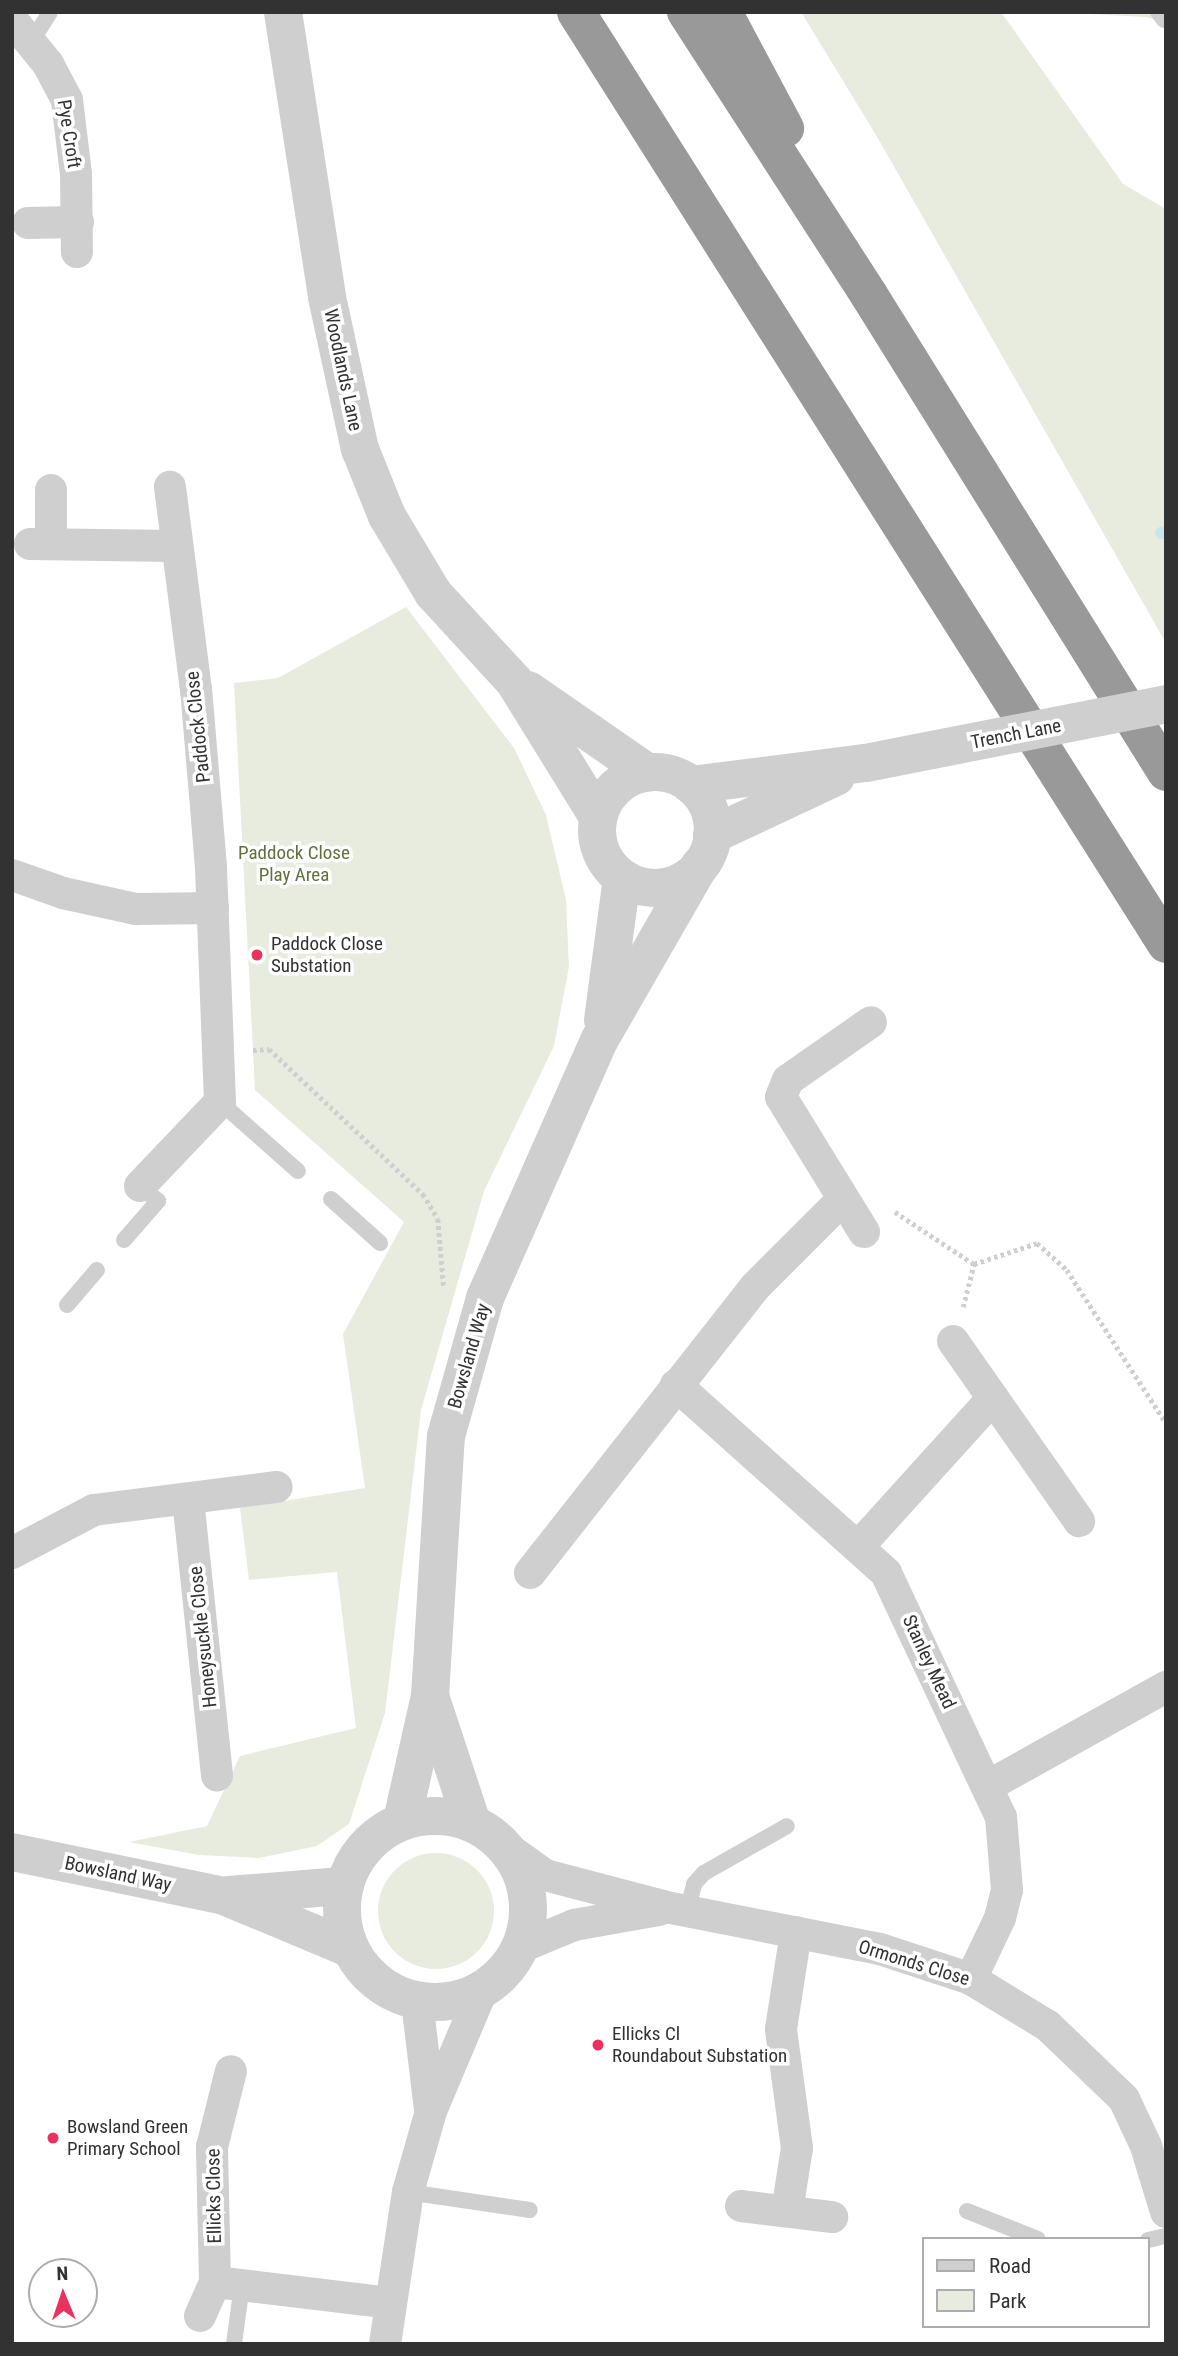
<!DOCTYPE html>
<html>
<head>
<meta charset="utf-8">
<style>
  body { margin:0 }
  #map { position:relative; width:1178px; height:2356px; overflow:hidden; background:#fff; font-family:"Roboto Condensed",sans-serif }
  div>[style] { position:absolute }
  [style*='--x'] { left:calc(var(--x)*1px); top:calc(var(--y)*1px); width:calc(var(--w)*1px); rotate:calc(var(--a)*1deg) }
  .green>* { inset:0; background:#e8ecde }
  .round { border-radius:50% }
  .stream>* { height:12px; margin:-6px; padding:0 6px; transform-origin:6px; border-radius:6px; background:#cae6ed }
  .path>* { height:4.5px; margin-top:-2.25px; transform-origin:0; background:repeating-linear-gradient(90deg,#cfcfcf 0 3.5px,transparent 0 7px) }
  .service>* { height:16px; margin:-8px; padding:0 8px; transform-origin:8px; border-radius:8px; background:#cfcfcf }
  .minor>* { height:32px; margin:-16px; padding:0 16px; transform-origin:16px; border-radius:16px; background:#cfcfcf }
  .tertiary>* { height:38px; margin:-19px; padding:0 19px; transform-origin:19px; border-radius:19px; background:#cfcfcf }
  .tertiary>.ring { margin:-19px; padding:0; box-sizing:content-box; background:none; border:38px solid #cfcfcf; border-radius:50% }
  .motorway>* { height:38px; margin:-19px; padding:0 19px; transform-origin:19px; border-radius:19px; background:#999 }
  .tertiary-bridge>* { height:38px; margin:-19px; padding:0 19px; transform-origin:19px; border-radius:19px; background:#cfcfcf }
  .dots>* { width:19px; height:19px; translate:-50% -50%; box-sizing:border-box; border:4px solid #fff; border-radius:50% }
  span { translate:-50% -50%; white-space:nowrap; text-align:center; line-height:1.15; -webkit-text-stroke:7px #fff; paint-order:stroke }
  .street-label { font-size:19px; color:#323232 }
  .park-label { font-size:19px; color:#5e713d }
  .poi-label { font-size:19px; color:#323232 }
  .left { translate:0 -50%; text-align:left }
  .frame { position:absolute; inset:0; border:14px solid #323232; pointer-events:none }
  .legend { position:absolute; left:922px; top:2237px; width:228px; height:91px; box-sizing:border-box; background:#fff; border:2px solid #adadad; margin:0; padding:9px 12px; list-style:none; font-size:21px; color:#323232 }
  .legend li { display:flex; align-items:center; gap:14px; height:35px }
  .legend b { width:35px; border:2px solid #adadad }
  .north { position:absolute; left:28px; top:2258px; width:70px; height:70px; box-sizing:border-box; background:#fff; border:2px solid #adadad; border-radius:50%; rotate:358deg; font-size:19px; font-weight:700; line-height:28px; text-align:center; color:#323232 }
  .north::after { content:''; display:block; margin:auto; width:24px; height:32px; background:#ec3160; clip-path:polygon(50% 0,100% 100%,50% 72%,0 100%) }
</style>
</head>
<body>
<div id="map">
  <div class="green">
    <i style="clip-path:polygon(801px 12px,1001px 12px,1123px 184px,1166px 209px,1166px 643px,876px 135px)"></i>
    <i style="clip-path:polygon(1052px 12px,1166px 12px,1166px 21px,1145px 17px)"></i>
    <i style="clip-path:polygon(406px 607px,514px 748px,546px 815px,566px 900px,569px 966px,554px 1046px,484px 1191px,421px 1410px,385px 1713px,349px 1824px,317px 1846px,259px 1858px,199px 1855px,129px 1842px,207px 1826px,240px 1756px,356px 1728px,337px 1572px,249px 1580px,240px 1508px,365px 1488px,343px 1334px,404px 1222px,255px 1090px,234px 683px,278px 678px)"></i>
    <i class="round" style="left:378px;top:1853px;width:116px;height:116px"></i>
  </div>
  <div class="stream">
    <i style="--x:1161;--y:533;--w:5;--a:-11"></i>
  </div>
  <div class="path">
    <i style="--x:253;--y:1050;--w:16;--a:-4"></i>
    <i style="--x:269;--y:1049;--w:212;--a:43.3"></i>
    <i style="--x:423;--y:1194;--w:29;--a:59"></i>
    <i style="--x:438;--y:1219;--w:70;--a:85.1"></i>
    <i style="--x:895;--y:1212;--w:95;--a:33.4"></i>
    <i style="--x:974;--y:1264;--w:66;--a:-18.4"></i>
    <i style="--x:1037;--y:1243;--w:40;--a:42"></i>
    <i style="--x:1067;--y:1270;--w:182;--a:57.1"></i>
    <i style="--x:963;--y:1307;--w:44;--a:-75.7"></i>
  </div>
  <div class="service">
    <i style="--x:1158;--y:12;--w:10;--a:53"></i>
    <i style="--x:32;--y:41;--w:34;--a:-58"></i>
    <i style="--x:220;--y:1102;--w:104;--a:41.5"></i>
    <i style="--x:331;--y:1199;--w:66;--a:41.9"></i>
    <i style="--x:124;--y:1240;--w:52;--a:-48.9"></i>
    <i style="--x:158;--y:1201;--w:23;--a:-140"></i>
    <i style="--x:67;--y:1305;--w:46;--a:-49.4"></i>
    <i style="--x:687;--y:1911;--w:28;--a:-75"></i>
    <i style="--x:694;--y:1884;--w:15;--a:-48"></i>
    <i style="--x:704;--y:1873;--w:95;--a:-29.5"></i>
    <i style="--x:408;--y:2192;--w:123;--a:8.4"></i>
    <i style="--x:967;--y:2211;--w:76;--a:21.5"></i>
    <i style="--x:1148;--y:2240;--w:18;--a:-13"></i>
    <i style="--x:234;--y:2344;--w:60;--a:-82.3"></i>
  </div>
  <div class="minor">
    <i style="--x:12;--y:20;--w:57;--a:50.7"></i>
    <i style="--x:48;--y:64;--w:41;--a:62.2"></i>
    <i style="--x:67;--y:100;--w:75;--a:83.1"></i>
    <i style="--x:76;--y:174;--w:78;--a:89.3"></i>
    <i style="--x:28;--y:223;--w:50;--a:-1.1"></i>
    <i style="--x:51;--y:490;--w:52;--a:90"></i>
    <i style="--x:30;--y:544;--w:145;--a:0.8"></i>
    <i style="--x:12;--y:875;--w:54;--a:19.4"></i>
    <i style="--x:63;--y:893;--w:75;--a:12.4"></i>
    <i style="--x:136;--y:909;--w:77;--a:-0.7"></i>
    <i style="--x:140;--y:1186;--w:116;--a:-46.4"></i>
    <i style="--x:220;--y:1102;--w:235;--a:-92.2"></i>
    <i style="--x:211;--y:867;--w:178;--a:-94.8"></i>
    <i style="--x:196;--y:690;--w:205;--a:-97.3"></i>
    <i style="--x:864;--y:1232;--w:158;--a:-121.6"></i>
    <i style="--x:781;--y:1097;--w:18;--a:-68"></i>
    <i style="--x:788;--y:1080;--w:101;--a:-34.9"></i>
    <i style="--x:953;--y:1341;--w:220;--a:55"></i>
    <i style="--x:676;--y:1385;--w:282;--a:41.8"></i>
    <i style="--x:886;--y:1573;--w:270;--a:64.8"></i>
    <i style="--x:1001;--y:1817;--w:73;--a:85.3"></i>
    <i style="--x:1007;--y:1890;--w:29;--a:104"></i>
    <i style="--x:1000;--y:1918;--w:68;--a:115.4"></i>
    <i style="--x:188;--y:1499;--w:278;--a:84"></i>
    <i style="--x:858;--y:1547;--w:201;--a:-47.8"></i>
    <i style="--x:12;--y:1553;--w:93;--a:-27.7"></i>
    <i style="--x:94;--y:1510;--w:184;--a:-7.2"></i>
    <i style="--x:530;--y:1573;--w:365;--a:-51.8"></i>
    <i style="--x:756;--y:1286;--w:122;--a:-45"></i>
    <i style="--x:988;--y:1786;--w:204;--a:-29.1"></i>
    <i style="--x:502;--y:1844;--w:53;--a:35.8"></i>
    <i style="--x:545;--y:1875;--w:130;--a:14.7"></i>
    <i style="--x:671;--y:1908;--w:213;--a:11.1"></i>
    <i style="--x:880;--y:1949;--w:96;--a:18.2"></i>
    <i style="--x:971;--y:1979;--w:90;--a:31.4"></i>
    <i style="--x:1048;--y:2026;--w:105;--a:43.8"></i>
    <i style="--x:1124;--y:2099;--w:52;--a:64.9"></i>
    <i style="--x:1146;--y:2146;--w:69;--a:73.1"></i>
    <i style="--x:521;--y:1947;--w:57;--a:-22.5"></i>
    <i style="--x:574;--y:1925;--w:86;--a:-10"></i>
    <i style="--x:417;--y:2001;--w:110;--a:83.2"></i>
    <i style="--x:741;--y:2206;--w:92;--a:6.9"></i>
    <i style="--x:787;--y:2211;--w:64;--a:-81"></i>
    <i style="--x:797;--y:2148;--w:120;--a:-97.7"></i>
    <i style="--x:781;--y:2029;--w:98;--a:-81.2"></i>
    <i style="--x:215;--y:2282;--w:176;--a:6.8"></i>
    <i style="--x:200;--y:2316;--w:37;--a:-66"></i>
    <i style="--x:215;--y:2282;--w:135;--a:-91.3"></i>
    <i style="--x:212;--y:2147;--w:78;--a:-76"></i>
    <i style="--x:385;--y:2344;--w:154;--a:-81.4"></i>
    <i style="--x:408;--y:2192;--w:84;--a:-74.1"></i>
    <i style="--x:431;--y:2111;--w:131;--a:-67.1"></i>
  </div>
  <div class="tertiary">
    <i style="--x:283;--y:12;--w:288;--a:81.2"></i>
    <i style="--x:327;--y:297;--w:156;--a:77.8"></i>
    <i style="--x:360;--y:449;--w:72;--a:68.1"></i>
    <i style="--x:387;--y:516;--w:90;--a:59.1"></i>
    <i style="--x:433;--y:593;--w:120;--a:47.4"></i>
    <i style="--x:514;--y:681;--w:160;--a:58.3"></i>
    <i style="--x:528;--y:690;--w:145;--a:34.6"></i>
    <i class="ring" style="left:597px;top:772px;width:78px;height:78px"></i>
    <i style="--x:691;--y:785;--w:176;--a:-7.2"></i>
    <i style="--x:712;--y:835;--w:137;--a:-25.1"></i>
    <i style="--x:603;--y:1020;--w:143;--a:-82.4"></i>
    <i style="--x:430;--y:1696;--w:134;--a:71.7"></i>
    <i class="ring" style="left:342px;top:1816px;width:148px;height:148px"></i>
    <i style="--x:402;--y:1821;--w:128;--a:-77.4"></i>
    <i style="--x:430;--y:1696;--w:260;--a:-86.5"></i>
    <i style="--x:446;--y:1436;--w:143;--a:-74.2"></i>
    <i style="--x:485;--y:1298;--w:283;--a:-66.1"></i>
    <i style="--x:600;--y:1039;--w:201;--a:-60.1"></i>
    <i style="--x:12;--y:1852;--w:217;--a:11.7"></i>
    <i style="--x:224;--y:1896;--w:135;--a:22.6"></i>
    <i style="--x:229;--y:1895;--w:114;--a:-4.5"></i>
  </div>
  <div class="motorway">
    <i style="--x:576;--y:12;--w:1103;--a:57.66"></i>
    <i style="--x:686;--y:12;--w:337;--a:57.1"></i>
    <i style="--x:869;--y:295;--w:562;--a:58.09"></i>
    <i style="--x:723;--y:12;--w:132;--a:61.9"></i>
  </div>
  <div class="tertiary-bridge">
    <i style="--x:866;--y:763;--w:306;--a:-11.1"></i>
  </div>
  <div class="dots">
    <i style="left:257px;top:955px;background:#ec3160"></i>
    <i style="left:598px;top:2045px;background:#ec3160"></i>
    <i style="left:53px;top:2138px;background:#ec3160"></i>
  </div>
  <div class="street-label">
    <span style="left:69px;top:134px;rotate:81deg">Pye Croft</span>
    <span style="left:343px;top:370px;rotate:78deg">Woodlands Lane</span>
    <span style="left:198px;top:727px;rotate:-96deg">Paddock Close</span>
    <span style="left:1016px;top:734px;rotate:-11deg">Trench Lane</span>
    <span style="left:469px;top:1356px;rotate:-74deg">Bowsland Way</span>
    <span style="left:203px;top:1637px;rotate:-96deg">Honeysuckle Close</span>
    <span style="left:929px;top:1662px;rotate:65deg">Stanley Mead</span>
    <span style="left:118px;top:1874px;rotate:12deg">Bowsland Way</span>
    <span style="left:914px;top:1963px;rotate:17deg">Ormonds Close</span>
    <span style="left:214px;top:2196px;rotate:-91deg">Ellicks Close</span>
  </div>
  <div class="park-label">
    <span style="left:294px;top:864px">Paddock Close<br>Play Area</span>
  </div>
  <div class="poi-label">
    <span class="left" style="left:271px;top:955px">Paddock Close<br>Substation</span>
    <span class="left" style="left:612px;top:2045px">Ellicks Cl<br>Roundabout Substation</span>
    <span class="left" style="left:67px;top:2138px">Bowsland Green<br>Primary School</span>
  </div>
  <div class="frame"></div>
  <ul class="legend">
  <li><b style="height:9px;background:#cfcfcf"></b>Road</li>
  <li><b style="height:19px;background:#e8ecde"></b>Park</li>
  </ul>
  <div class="north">N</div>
</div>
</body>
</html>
